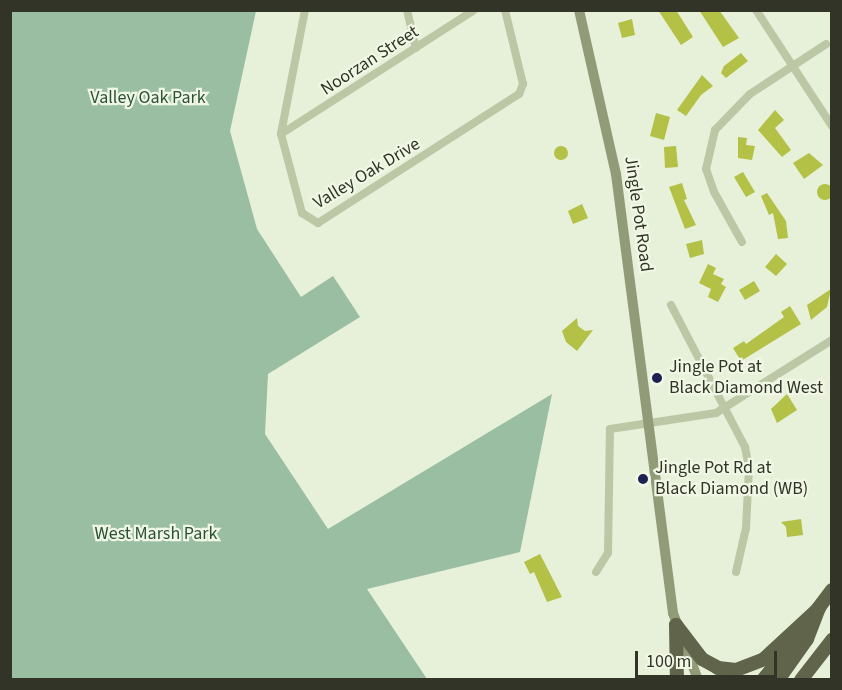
<!DOCTYPE html>
<html>
<head>
<meta charset="utf-8">
<style>
  body { margin:0 }
  #map { position:relative; width:842px; height:690px; overflow:hidden; background:#e7f0d9; font-family:"Source Sans 3",sans-serif }
  div>[style] { position:absolute }
  [style*='--x'] { left:calc(var(--x)*1px); top:calc(var(--y)*1px); width:calc(var(--w)*1px); rotate:calc(var(--a)*1deg) }
  .green>* { inset:0; background:#9abea2 }
  .building>* { inset:0; background:#b3c146 }
  .round { border-radius:50% }
  .minor>* { height:8px; margin:-4px; padding:0 4px; transform-origin:4px; border-radius:4px; background:#bcc7a6 }
  .secondary>* { height:10px; margin:-5px; padding:0 5px; transform-origin:5px; border-radius:5px; background:#929b77 }
  .trunk>* { height:14px; margin:-7px; padding:0 7px; transform-origin:7px; border-radius:7px; background:#60644b }
  .dots>* { width:16px; height:16px; translate:-50% -50%; box-sizing:border-box; border:3px solid #f0f8e5; border-radius:50% }
  span { translate:-50% -50%; white-space:nowrap; text-align:center; line-height:1.15; -webkit-text-stroke:4.5px #f0f8e5; paint-order:stroke }
  .street-label { font-size:18px; color:#313426 }
  .park-label { font-size:18px; color:#2b5134 }
  .poi-label { font-size:18px; color:#313426 }
  .left { translate:0 -50%; text-align:left }
  .frame { position:absolute; inset:0; border:12px solid #313426; pointer-events:none }
  .scale { position:absolute; left:635px; top:651px; width:142px; height:27px; box-sizing:border-box; border:3px solid #313426; border-top:0; padding-left:8px; font-size:18px; line-height:21px; white-space:nowrap; color:#313426; -webkit-text-stroke:4px #f0f8e5; paint-order:stroke }
</style>
</head>
<body>
<div id="map">
  <div class="green">
    <i style="clip-path:polygon(10px 11px,256px 11px,230px 131px,257px 229px,301px 297px,333px 276px,360px 317px,268px 374px,265px 434px,328px 529px,552px 394px,520px 552px,367px 589px,427px 679px,11px 679px)"></i>
  </div>
  <div class="building">
    <i style="clip-path:polygon(658px 10px,676px 10px,693px 37px,681px 45px)"></i>
    <i style="clip-path:polygon(699px 10px,719px 10px,739px 38px,723px 47px)"></i>
    <i style="clip-path:polygon(632px 19px,635px 35px,622px 38px,618px 23px)"></i>
    <i style="clip-path:polygon(741px 53px,748px 61px,726px 78px,721px 73px,724px 66px)"></i>
    <i style="clip-path:polygon(702px 75px,713px 86px,701px 95px,686px 116px,677px 110px)"></i>
    <i style="clip-path:polygon(775px 110px,784px 120px,775px 128px,791px 150px,782px 157px,758px 130px)"></i>
    <i style="clip-path:polygon(656px 113px,670px 117px,664px 140px,650px 136px)"></i>
    <i style="clip-path:polygon(738px 137px,747px 138px,746px 145px,755px 146px,752px 160px,738px 158px)"></i>
    <i class="round" style="left:554px;top:146px;width:14px;height:14px"></i>
    <i style="clip-path:polygon(676px 146px,678px 167px,665px 168px,664px 147px)"></i>
    <i style="clip-path:polygon(809px 153px,823px 165px,804px 179px,793px 163px)"></i>
    <i style="clip-path:polygon(743px 172px,755px 192px,746px 197px,734px 177px)"></i>
    <i style="clip-path:polygon(682px 183px,687px 199px,684px 200px,696px 225px,685px 229px,669px 187px)"></i>
    <i class="round" style="left:817px;top:184px;width:16px;height:16px"></i>
    <i style="clip-path:polygon(767px 193px,786px 221px,788px 238px,778px 239px,773px 213px,769px 215px,761px 196px)"></i>
    <i style="clip-path:polygon(582px 204px,588px 218px,573px 224px,568px 211px)"></i>
    <i style="clip-path:polygon(702px 240px,704px 254px,690px 258px,686px 244px)"></i>
    <i style="clip-path:polygon(776px 254px,787px 264px,776px 276px,765px 267px)"></i>
    <i style="clip-path:polygon(708px 264px,716px 268px,713px 274px,724px 279px,721px 284px,726px 287px,718px 302px,708px 297px,711px 289px,699px 283px)"></i>
    <i style="clip-path:polygon(754px 281px,760px 291px,745px 300px,739px 290px)"></i>
    <i style="clip-path:polygon(831px 289px,827px 307px,811px 320px,807px 305px)"></i>
    <i style="clip-path:polygon(790px 306px,801px 324px,741px 361px,733px 348px,744px 341px,746px 344px,784px 317px,781px 312px)"></i>
    <i style="clip-path:polygon(577px 318px,578px 326px,585px 331px,593px 330px,577px 351px,566px 342px,562px 331px)"></i>
    <i style="clip-path:polygon(787px 394px,797px 410px,777px 423px,771px 409px)"></i>
    <i style="clip-path:polygon(801px 519px,803px 535px,787px 537px,786px 527px,781px 522px)"></i>
    <i style="clip-path:polygon(540px 554px,562px 597px,547px 602px,534px 572px,530px 574px,524px 562px)"></i>
  </div>
  <div class="minor">
    <i style="--x:305;--y:10;--w:126;--a:101"></i>
    <i style="--x:281;--y:134;--w:82;--a:75.1"></i>
    <i style="--x:302;--y:213;--w:19;--a:32"></i>
    <i style="--x:318;--y:223;--w:239;--a:-32.7"></i>
    <i style="--x:519;--y:94;--w:11;--a:-68"></i>
    <i style="--x:523;--y:84;--w:76;--a:-103.7"></i>
    <i style="--x:407;--y:10;--w:39;--a:77"></i>
    <i style="--x:756;--y:10;--w:139;--a:56.8"></i>
    <i style="--x:281;--y:134;--w:229;--a:-32.7"></i>
    <i style="--x:742;--y:242;--w:57;--a:-119.2"></i>
    <i style="--x:714;--y:192;--w:24;--a:-109"></i>
    <i style="--x:706;--y:169;--w:40;--a:-77"></i>
    <i style="--x:715;--y:130;--w:50;--a:-45.8"></i>
    <i style="--x:750;--y:94;--w:91;--a:-33.3"></i>
    <i style="--x:671;--y:305;--w:160;--a:62.5"></i>
    <i style="--x:745;--y:447;--w:21;--a:79"></i>
    <i style="--x:749;--y:468;--w:60;--a:92.9"></i>
    <i style="--x:746;--y:528;--w:45;--a:102.8"></i>
    <i style="--x:596;--y:572;--w:22;--a:-58"></i>
    <i style="--x:608;--y:553;--w:124;--a:-89.1"></i>
    <i style="--x:610;--y:429;--w:107;--a:-8.6"></i>
    <i style="--x:716;--y:413;--w:137;--a:-32.2"></i>
  </div>
  <div class="secondary">
    <i style="--x:579;--y:10;--w:168;--a:77.3"></i>
    <i style="--x:616;--y:174;--w:443;--a:82.6"></i>
    <i style="--x:673;--y:613;--w:72;--a:69.5"></i>
  </div>
  <div class="trunk">
    <i style="--x:814;--y:614;--w:30;--a:-53"></i>
    <i style="--x:676;--y:625;--w:43;--a:52.6"></i>
    <i style="--x:702;--y:659;--w:18;--a:29"></i>
    <i style="--x:718;--y:668;--w:18;--a:6"></i>
    <i style="--x:736;--y:670;--w:30;--a:-21"></i>
    <i style="--x:764;--y:659;--w:75;--a:-42.8"></i>
    <i style="--x:676;--y:625;--w:55;--a:89"></i>
    <i style="--x:763;--y:680;--w:58;--a:-51.3"></i>
    <i style="--x:778;--y:680;--w:50;--a:-54.7"></i>
    <i style="--x:807;--y:639;--w:33;--a:-69"></i>
    <i style="--x:801;--y:680;--w:51;--a:-52.2"></i>
  </div>
  <div class="dots">
    <i style="left:657px;top:378px;background:#1e2153"></i>
    <i style="left:643px;top:479px;background:#1e2153"></i>
  </div>
  <div class="street-label">
    <span style="left:370px;top:61px;rotate:-33deg">Noorzan Street</span>
    <span style="left:367px;top:174px;rotate:-31deg">Valley Oak Drive</span>
    <span style="left:638px;top:214px;rotate:82deg">Jingle Pot Road</span>
  </div>
  <div class="park-label">
    <span style="left:148px;top:98px">Valley Oak Park</span>
    <span style="left:156px;top:534px">West Marsh Park</span>
  </div>
  <div class="poi-label">
    <span class="left" style="left:669px;top:378px">Jingle Pot at<br>Black Diamond West</span>
    <span class="left" style="left:655px;top:479px">Jingle Pot Rd at<br>Black Diamond (WB)</span>
  </div>
  <div class="frame"></div>
  <div class="scale">100 m</div>
</div>
</body>
</html>
